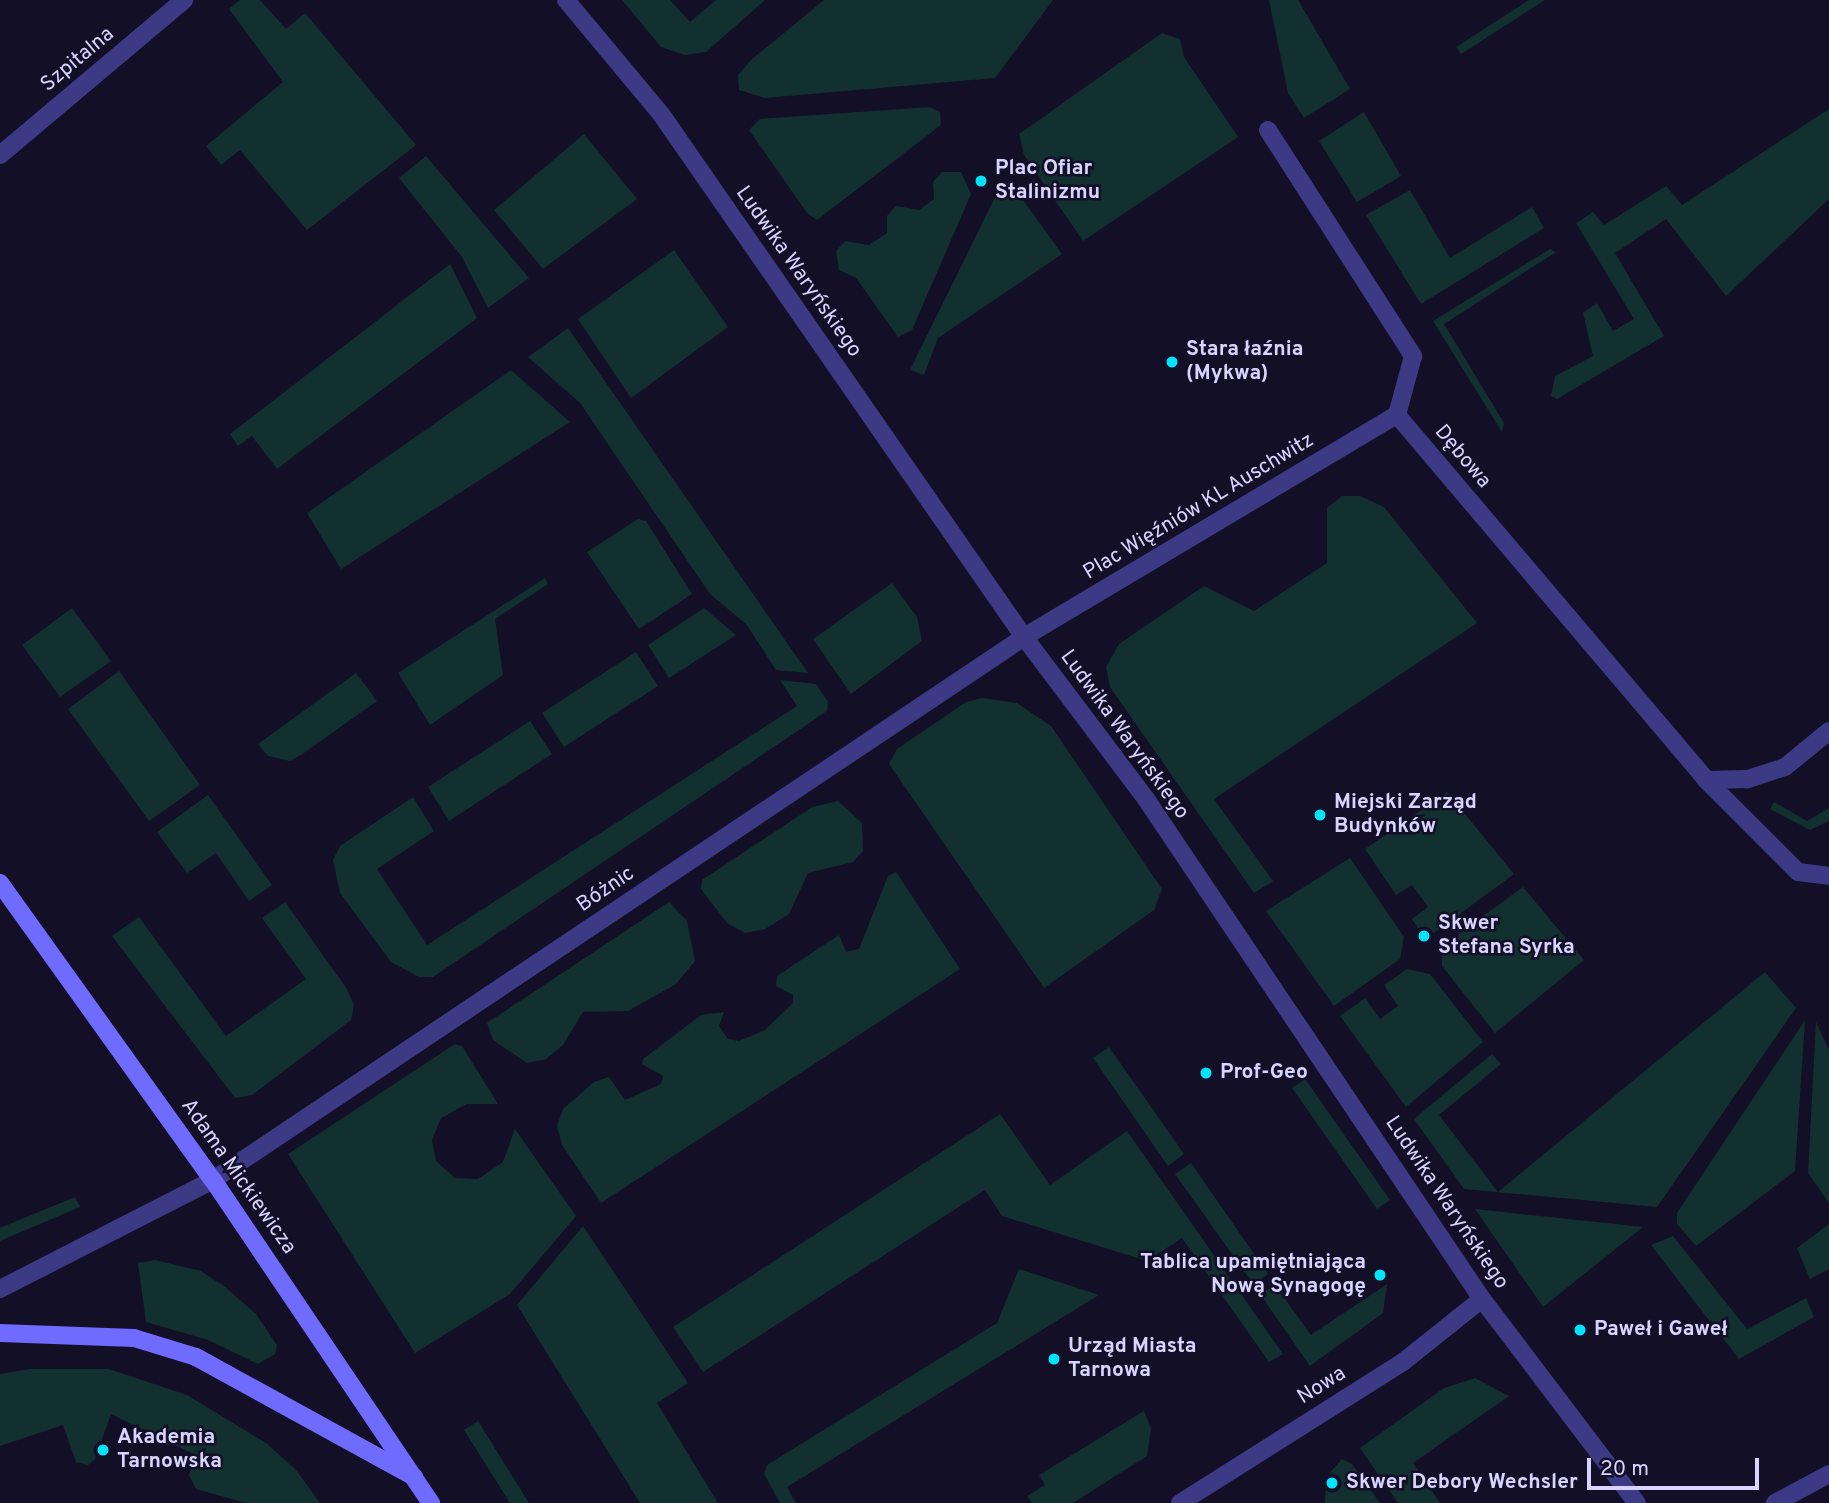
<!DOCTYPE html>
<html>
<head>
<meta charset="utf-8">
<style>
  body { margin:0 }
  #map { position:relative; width:1829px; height:1503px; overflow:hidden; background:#130f26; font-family:Overpass,sans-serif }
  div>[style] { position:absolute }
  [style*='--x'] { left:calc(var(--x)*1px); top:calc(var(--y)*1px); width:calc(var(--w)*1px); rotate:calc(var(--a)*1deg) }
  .green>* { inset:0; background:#12302f }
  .street>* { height:18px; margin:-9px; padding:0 9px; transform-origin:9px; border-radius:9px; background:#3d3a85 }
  .secondary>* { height:18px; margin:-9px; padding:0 9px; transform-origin:9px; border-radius:9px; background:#6f6bff }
  .dots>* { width:19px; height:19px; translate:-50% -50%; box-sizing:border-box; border:4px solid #130f26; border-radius:50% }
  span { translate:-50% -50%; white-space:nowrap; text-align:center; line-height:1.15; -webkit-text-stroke:5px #130f26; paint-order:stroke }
  .street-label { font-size:21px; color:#d9d4ff }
  .poi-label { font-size:21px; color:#d9d4ff; font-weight:700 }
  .left { translate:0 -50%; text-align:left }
  .right { translate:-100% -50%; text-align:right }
  .scale { position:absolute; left:1587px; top:1458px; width:172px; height:32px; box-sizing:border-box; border:4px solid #d9d4ff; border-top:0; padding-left:9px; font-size:21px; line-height:24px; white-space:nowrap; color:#d9d4ff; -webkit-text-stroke:5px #130f26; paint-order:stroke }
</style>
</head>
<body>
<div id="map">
  <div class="green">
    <i style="clip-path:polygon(240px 0,260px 0,286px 29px,305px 13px,416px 145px,307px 230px,240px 150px,221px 165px,206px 146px,283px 82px,229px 9px)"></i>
    <i style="clip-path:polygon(622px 0,670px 0,690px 22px,716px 0,765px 0,706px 52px,685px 55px,661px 47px)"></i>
    <i style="clip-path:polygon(824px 0,1053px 0,995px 78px,765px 98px,739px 90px,738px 75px,751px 60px)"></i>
    <i style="clip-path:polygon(1269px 0,1298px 0,1350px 89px,1304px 118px,1288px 93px)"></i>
    <i style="clip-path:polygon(1529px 0,1545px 0,1461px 54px,1456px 47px)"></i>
    <i style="clip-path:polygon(1162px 33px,1180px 39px,1184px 57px,1238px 137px,1083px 241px,1024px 155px,1019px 134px)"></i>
    <i style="clip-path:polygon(930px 107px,940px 112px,941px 125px,817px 220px,807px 213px,749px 130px,760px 119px)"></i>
    <i style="clip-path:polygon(1829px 109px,1829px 199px,1726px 296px,1666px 219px,1615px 253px,1664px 336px,1557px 399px,1551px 396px,1555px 376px,1593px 356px,1583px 313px,1597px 303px,1613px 331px,1634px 319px,1576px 223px,1593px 212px,1604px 225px,1666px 186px,1682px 205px)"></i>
    <i style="clip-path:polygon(1364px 112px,1401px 176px,1357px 202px,1319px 141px)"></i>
    <i style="clip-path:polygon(584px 134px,637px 199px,543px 269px,494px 210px)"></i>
    <i style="clip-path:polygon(426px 156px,529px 278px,488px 308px,462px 257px,399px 178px)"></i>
    <i style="clip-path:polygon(942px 172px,961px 172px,971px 194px,912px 330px,898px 337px,856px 278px,839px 270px,836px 251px,845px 241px,869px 245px,887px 233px,887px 216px,896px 206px,919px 210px,934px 199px,933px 182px)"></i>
    <i style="clip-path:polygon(1003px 181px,1013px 186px,1062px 254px,938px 338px,924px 375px,910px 370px)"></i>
    <i style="clip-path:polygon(1410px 190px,1450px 258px,1532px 207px,1544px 228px,1421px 304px,1366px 215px)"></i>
    <i style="clip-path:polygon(1550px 249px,1556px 252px,1444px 324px,1504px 423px,1502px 432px,1433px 321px)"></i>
    <i style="clip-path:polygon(674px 250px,728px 327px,631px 398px,578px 319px)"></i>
    <i style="clip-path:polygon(450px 264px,477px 318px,277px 469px,252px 436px,238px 446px,230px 434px)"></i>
    <i style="clip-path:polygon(568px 328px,808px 673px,776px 670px,746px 624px,710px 594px,580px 403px,528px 357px)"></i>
    <i style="clip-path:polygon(511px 370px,570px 422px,341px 569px,307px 513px)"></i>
    <i style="clip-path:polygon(1342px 496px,1360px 496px,1384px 507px,1477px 623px,1214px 799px,1273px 881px,1254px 893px,1110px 687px,1106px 667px,1119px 644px,1204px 586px,1254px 611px,1327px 563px,1327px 508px)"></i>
    <i style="clip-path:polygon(638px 519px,646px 521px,692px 594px,639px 629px,587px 552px)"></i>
    <i style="clip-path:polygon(545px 578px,548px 584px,495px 619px,503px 675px,430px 725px,398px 673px)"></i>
    <i style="clip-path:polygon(892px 583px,917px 617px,922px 641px,851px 694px,813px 639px)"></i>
    <i style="clip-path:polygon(72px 608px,111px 661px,60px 697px,22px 645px)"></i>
    <i style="clip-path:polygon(704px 608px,736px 635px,669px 678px,648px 645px)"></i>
    <i style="clip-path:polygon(636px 652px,658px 686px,564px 747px,542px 713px)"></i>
    <i style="clip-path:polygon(119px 671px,200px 785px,149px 821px,68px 709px)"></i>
    <i style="clip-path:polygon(356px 673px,377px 701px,301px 755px,290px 761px,268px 756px,258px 744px)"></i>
    <i style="clip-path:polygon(780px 680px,816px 684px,828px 702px,827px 711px,433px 977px,419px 977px,391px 962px,340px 893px,333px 860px,340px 846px,413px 797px,434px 831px,377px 869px,427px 945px,797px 706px)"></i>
    <i style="clip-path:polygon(982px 698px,1017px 703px,1051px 726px,1162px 889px,1154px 910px,1044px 988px,889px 764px,897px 749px,966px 702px)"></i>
    <i style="clip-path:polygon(530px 721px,552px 754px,449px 821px,428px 787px)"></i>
    <i style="clip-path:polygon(1447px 792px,1514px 874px,1434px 933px,1418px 928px,1412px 919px,1428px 907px,1412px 885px,1396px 895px,1365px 849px)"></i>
    <i style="clip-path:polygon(208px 795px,272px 885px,249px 901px,216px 853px,187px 873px,157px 832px)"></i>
    <i style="clip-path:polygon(838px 801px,862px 823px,863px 851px,853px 862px,808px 873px,789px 914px,765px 929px,745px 933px,727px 923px,701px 889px,702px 880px,812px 807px)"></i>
    <i style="clip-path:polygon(1774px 802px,1807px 821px,1829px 808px,1829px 821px,1810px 830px,1770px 809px)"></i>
    <i style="clip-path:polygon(1350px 858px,1404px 937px,1400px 959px,1334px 1006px,1266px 911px)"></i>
    <i style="clip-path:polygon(896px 872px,960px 969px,601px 1203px,562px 1145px,557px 1126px,563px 1109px,594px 1082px,609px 1077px,625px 1100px,661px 1084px,663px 1076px,642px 1064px,643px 1059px,701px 1015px,724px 1012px,719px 1026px,728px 1039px,739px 1041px,765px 1030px,793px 1003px,793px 995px,776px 986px,777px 976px,839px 935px,846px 952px,859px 949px,888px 876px)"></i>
    <i style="clip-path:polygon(1523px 887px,1584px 960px,1495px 1033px,1442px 966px,1442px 946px)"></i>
    <i style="clip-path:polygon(285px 902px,347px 989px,354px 1005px,351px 1020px,252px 1095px,235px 1098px,112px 936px,139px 917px,226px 1036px,306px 979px,262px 918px)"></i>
    <i style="clip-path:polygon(669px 902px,687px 921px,695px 961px,676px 984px,628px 1011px,583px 1012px,563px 1045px,546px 1059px,527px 1063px,493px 1040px,487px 1023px)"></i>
    <i style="clip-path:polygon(1407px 969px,1430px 974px,1483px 1042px,1406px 1107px,1340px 1016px,1365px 998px,1380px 1019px,1398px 1006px,1384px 985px)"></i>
    <i style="clip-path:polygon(1765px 972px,1796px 1008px,1657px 1207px,1464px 1189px,1414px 1119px,1492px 1054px,1501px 1064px,1439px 1115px,1498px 1192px)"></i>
    <i style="clip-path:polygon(1805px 1020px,1795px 1171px,1696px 1246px,1677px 1224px,1677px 1213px)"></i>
    <i style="clip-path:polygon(1816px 1022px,1829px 1050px,1829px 1203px,1808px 1173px)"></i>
    <i style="clip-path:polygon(455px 1044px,462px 1046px,498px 1104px,467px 1104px,441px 1118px,432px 1140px,436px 1161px,455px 1178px,478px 1179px,503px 1162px,515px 1129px,576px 1216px,510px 1294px,415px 1353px,288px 1154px)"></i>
    <i style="clip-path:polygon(1109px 1047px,1184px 1154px,1168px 1166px,1093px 1058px)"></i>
    <i style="clip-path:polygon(1305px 1079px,1390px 1200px,1377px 1209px,1292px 1088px)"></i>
    <i style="clip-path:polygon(1000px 1114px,1050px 1185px,1127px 1131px,1283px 1354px,1269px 1362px,1182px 1238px,1147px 1261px,1002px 1216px,985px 1190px,703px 1372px,673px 1327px)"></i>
    <i style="clip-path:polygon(1191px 1163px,1268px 1274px,1254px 1285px,1175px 1174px)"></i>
    <i style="clip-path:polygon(75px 1197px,80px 1207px,0 1241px,0 1228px)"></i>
    <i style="clip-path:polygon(1475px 1209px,1643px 1227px,1543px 1307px)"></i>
    <i style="clip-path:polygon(1829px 1224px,1829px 1269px,1810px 1279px,1797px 1248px)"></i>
    <i style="clip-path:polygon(583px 1226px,688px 1383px,657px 1403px,718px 1503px,640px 1503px,517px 1305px)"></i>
    <i style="clip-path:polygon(1673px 1236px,1747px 1329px,1806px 1298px,1814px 1317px,1739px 1359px,1651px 1245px)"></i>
    <i style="clip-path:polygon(155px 1260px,201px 1271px,225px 1287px,256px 1314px,277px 1345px,275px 1354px,258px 1364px,208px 1340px,146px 1322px,138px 1263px)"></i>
    <i style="clip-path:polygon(1019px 1269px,1099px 1295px,787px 1487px,796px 1503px,780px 1503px,764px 1474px,767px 1465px,997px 1323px)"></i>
    <i style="clip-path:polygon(1387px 1284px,1383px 1313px,1310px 1366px,1260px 1294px,1275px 1285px,1311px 1335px)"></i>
    <i style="clip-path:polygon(29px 1369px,109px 1369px,187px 1395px,266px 1443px,296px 1470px,320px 1503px,246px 1503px,196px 1489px,189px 1475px,196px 1455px,111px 1414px,95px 1459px,88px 1465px,76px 1462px,63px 1425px,0 1446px,0 1374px)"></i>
    <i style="clip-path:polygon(1475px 1378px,1509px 1396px,1413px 1463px,1440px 1503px,1398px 1503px,1360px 1448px,1444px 1388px)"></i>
    <i style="clip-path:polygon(1144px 1411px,1151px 1428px,1147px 1456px,1073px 1503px,1032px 1503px,1027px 1496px,1045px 1485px,1039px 1475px)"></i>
    <i style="clip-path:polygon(478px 1421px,529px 1503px,510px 1503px,464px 1430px)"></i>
    <i style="clip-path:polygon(1342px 1459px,1352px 1464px,1380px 1503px,1325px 1503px,1326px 1477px)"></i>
  </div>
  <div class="street">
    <i style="--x:566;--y:0;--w:148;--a:50.2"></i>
    <i style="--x:661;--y:114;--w:637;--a:55.24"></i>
    <i style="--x:1024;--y:637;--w:203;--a:53"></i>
    <i style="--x:1146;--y:799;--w:602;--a:56.1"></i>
    <i style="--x:1482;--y:1299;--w:256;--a:52.8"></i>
    <i style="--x:1268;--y:130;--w:269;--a:57.3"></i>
    <i style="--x:1413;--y:356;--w:61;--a:105.2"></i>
    <i style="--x:0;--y:155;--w:241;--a:-40.1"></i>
    <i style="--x:1397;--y:415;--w:478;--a:49.7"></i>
    <i style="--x:1829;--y:731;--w:57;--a:140.7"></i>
    <i style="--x:1785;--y:767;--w:40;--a:162"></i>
    <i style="--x:1747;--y:779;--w:41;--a:178.6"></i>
    <i style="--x:1706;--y:780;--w:130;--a:45"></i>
    <i style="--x:1798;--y:872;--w:31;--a:7"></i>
    <i style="--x:0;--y:1289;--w:239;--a:-27.1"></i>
    <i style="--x:213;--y:1180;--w:976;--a:-33.8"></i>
    <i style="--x:1024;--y:637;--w:434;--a:-30.8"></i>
    <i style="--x:1180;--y:1503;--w:264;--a:-32.3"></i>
    <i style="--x:1403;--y:1362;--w:101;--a:-38.6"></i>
    <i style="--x:1775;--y:1503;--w:61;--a:-28.2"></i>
  </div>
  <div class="secondary">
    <i style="--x:0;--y:883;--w:365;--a:54.4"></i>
    <i style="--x:213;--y:1180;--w:390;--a:56"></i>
    <i style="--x:0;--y:1333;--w:134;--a:2.1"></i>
    <i style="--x:134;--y:1338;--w:65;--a:17"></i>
    <i style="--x:196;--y:1357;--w:249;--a:28.8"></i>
  </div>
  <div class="dots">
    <i style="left:981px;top:181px;background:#00e5ff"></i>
    <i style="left:1172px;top:362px;background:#00e5ff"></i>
    <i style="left:1320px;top:815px;background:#00e5ff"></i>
    <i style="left:1424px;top:936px;background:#00e5ff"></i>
    <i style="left:1206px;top:1073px;background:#00e5ff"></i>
    <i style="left:1380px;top:1275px;background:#00e5ff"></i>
    <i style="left:1580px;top:1330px;background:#00e5ff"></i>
    <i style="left:1054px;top:1359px;background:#00e5ff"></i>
    <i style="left:103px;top:1450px;background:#00e5ff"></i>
    <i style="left:1332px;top:1483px;background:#00e5ff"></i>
  </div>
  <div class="street-label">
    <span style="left:78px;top:60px;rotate:-40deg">Szpitalna</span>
    <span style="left:798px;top:272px;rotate:55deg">Ludwika Waryńskiego</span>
    <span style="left:1462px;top:457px;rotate:50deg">Dębowa</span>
    <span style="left:1199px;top:507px;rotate:-31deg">Plac Więźniów KL Auschwitz</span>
    <span style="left:1124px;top:735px;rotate:54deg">Ludwika Waryńskiego</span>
    <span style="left:606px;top:890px;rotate:-34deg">Bóżnic</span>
    <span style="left:238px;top:1177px;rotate:55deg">Adama Mickiewicza</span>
    <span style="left:1446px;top:1203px;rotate:56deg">Ludwika Waryńskiego</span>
    <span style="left:1322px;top:1386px;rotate:-32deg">Nowa</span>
  </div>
  <div class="poi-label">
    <span class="left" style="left:995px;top:181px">Plac Ofiar<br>Stalinizmu</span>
    <span class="left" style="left:1186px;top:362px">Stara łaźnia<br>(Mykwa)</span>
    <span class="left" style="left:1334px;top:815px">Miejski Zarząd<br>Budynków</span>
    <span class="left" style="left:1438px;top:936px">Skwer<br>Stefana Syrka</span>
    <span class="left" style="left:1220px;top:1073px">Prof-Geo</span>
    <span class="right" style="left:1366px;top:1275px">Tablica upamiętniająca<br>Nową Synagogę</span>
    <span class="left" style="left:1594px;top:1330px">Paweł i Gaweł</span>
    <span class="left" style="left:1068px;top:1359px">Urząd Miasta<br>Tarnowa</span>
    <span class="left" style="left:117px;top:1450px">Akademia<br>Tarnowska</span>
    <span class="left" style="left:1346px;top:1483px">Skwer Debory Wechsler</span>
  </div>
  <div class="scale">20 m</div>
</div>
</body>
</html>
